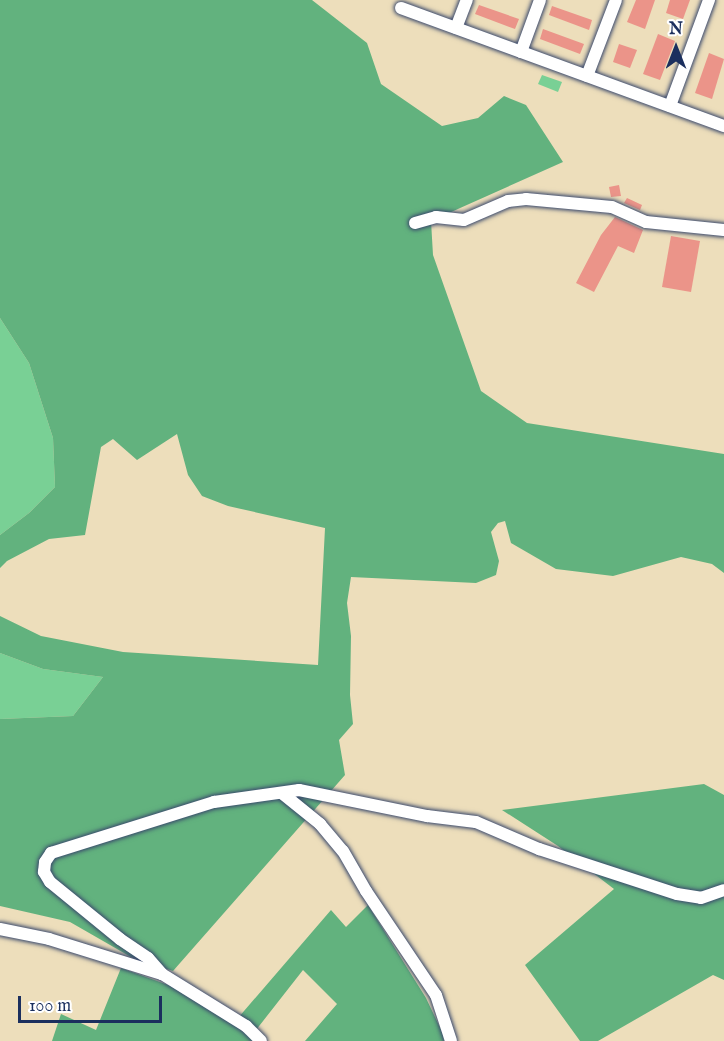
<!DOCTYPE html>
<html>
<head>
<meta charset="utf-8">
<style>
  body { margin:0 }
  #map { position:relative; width:724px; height:1041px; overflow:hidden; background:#eddebb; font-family:"IM FELL English",serif }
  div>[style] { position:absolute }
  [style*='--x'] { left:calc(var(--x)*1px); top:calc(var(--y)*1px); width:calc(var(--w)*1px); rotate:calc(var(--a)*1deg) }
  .green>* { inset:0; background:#79d095 }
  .forest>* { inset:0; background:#62b27e }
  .building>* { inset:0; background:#eb9489 }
  .roads { filter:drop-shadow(0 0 2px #3a496c) drop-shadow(0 0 2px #3a496c) }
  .street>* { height:12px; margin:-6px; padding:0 6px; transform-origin:6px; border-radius:6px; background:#fff }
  span { translate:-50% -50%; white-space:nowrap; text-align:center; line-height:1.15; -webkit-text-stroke:6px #fff; paint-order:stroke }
  .north { position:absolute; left:646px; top:18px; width:60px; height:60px; -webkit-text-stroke:4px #fff; paint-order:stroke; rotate:0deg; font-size:16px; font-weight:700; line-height:24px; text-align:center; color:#1b2f5e }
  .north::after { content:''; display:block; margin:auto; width:21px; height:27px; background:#1b2f5e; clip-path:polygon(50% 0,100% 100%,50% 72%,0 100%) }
  .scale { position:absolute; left:18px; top:996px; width:144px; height:27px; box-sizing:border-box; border:3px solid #1b2f5e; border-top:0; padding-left:8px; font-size:18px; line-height:21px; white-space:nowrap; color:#1b2f5e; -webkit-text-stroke:4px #fff; paint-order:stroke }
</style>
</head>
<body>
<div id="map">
  <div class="green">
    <i style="clip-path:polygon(542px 75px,562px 82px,558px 92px,538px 84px)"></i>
    <i style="clip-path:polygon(0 318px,29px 363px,53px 438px,55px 487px,29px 513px,0 535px)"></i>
    <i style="clip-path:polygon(0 653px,43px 669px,103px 677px,73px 716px,0 719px)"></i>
  </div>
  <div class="forest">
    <i style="clip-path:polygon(0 0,312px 0,367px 43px,381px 84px,442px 126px,478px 118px,504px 96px,526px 105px,563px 162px,431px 221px,433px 255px,481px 391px,527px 423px,724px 454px,724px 573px,712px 564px,681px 557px,613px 576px,556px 569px,511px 543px,505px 521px,498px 523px,491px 532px,499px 561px,496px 575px,476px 583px,351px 577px,347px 603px,351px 636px,350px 695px,353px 724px,339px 740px,345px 775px,173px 971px,131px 957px,70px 922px,0 906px,0 719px,73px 716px,103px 677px,43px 669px,0 653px,0 616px,41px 636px,123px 652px,318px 665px,325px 528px,228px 506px,202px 496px,188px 475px,177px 434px,137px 460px,113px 439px,101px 447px,85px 535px,49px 539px,7px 561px,0 568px,0 535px,29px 513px,55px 487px,53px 438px,29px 363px,0 318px)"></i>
    <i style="clip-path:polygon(704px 784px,724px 795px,724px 980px,713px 975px,598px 1041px,580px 1041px,525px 965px,614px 889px,558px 846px,502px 810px)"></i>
    <i style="clip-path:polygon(368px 905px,426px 998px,443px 1034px,444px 1041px,305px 1041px,337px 1004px,303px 970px,256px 1030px,238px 1018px,331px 910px,346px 927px)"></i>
    <i style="clip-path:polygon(121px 968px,171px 986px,231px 1022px,255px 1041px,52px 1041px,61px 1014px,96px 1030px)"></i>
  </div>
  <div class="building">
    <i style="clip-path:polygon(636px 0,655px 0,645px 29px,627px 22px)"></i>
    <i style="clip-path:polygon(670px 0,690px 0,683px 19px,666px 13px)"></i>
    <i style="clip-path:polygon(479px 5px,519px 19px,515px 29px,475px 14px)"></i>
    <i style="clip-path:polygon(552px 6px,592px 20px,589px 30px,549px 15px)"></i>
    <i style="clip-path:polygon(543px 29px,584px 44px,580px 54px,540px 39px)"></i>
    <i style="clip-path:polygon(658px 34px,675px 41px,660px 80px,643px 74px)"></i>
    <i style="clip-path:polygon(619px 44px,637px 50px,630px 68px,613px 62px)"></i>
    <i style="clip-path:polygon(709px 53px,724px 59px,712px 99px,695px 93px)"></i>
    <i style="clip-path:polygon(619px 185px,621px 196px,611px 197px,609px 187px)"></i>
    <i style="clip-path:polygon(627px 198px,642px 205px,640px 210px,624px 203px)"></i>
    <i style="clip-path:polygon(615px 217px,643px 230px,634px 253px,618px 246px,594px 292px,576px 283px,601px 235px)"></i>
    <i style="clip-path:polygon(671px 236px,700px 241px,691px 292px,662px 287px)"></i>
  </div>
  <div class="roads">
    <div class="street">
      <i style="--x:401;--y:8;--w:344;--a:20.1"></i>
      <i style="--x:456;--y:28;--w:30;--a:-69"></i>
      <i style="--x:521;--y:52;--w:55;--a:-69.9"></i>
      <i style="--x:587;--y:76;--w:81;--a:-69.1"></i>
      <i style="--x:670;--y:106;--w:113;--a:-69.8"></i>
      <i style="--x:415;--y:223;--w:22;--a:-16"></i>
      <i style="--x:436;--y:217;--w:28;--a:6"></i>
      <i style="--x:464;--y:220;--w:48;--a:-23.4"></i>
      <i style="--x:508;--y:201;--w:18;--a:-6"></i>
      <i style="--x:526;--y:199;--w:86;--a:5.3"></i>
      <i style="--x:612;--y:207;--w:37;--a:24"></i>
      <i style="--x:646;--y:222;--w:78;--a:5.9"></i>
      <i style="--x:283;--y:794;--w:48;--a:39"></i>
      <i style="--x:320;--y:824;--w:35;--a:50"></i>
      <i style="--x:343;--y:851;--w:46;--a:60.1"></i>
      <i style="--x:366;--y:891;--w:125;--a:56.1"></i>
      <i style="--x:436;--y:995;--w:48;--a:71.9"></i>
      <i style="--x:0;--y:929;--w:50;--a:11.5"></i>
      <i style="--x:49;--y:939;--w:118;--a:17.2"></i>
      <i style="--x:162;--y:974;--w:99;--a:31.8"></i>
      <i style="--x:246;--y:1026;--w:21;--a:45"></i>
      <i style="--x:162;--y:974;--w:21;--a:-131"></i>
      <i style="--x:148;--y:958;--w:34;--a:-146"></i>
      <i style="--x:120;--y:939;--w:90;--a:-140.8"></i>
      <i style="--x:50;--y:882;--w:12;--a:-121"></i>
      <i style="--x:44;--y:872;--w:10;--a:-84"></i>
      <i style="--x:45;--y:862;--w:11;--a:-56"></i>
      <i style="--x:51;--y:853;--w:171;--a:-17.4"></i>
      <i style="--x:214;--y:802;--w:86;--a:-8"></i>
      <i style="--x:299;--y:790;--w:131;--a:11.5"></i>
      <i style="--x:427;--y:816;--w:49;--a:7"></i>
      <i style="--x:476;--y:822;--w:69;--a:23.2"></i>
      <i style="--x:539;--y:849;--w:145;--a:18.1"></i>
      <i style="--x:677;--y:894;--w:24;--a:9"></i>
      <i style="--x:701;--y:898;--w:24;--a:-19"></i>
    </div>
  </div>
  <div class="north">N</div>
  <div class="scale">100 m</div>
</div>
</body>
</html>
